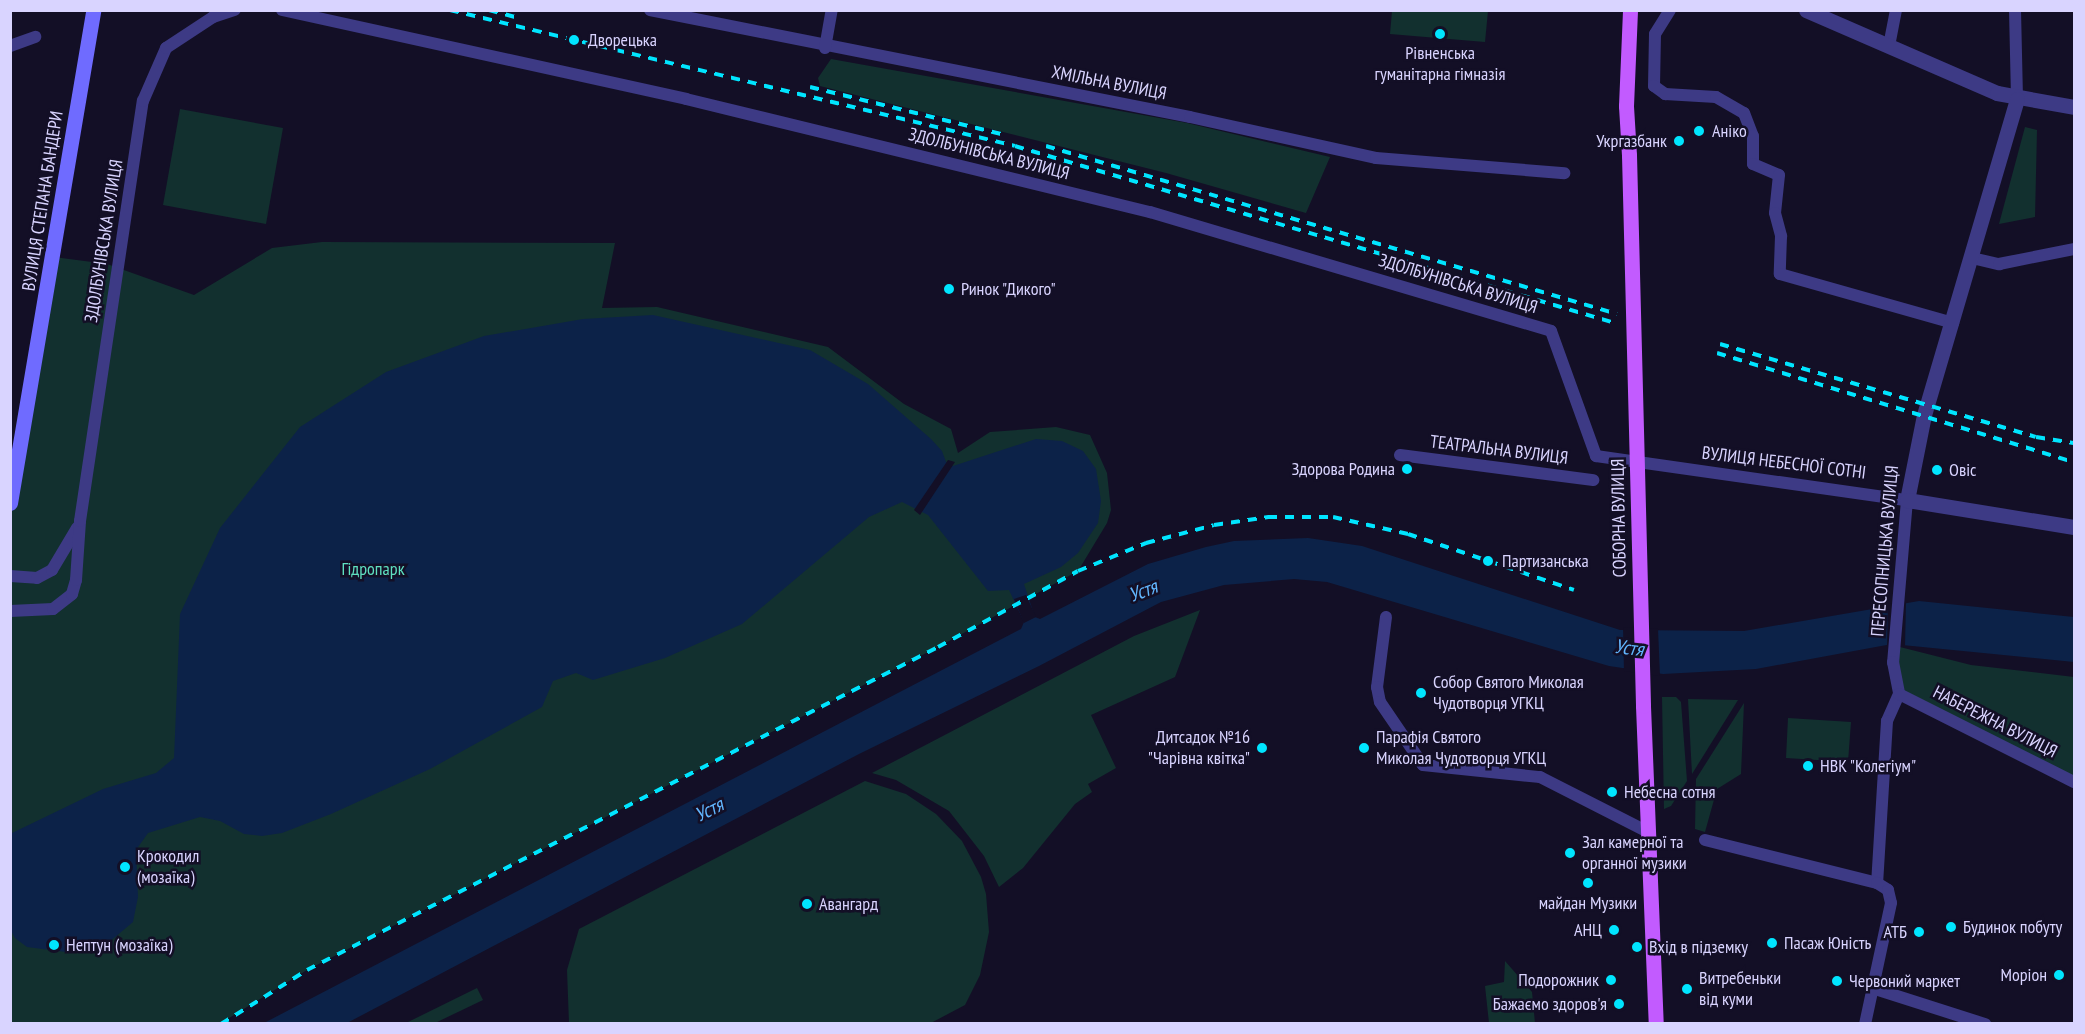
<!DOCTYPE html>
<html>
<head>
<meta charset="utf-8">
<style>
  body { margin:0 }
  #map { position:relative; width:2085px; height:1034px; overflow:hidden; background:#130f26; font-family:"PT Sans Narrow",sans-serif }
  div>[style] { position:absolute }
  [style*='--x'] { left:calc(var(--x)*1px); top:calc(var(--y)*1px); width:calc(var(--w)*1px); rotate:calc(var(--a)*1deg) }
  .green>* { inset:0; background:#12302f }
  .water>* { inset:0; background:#0c2248 }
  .pier>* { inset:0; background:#130f26 }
  .minor>* { height:12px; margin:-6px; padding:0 6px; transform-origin:6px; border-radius:6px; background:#3d3a85 }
  .tertiary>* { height:15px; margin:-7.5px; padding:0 7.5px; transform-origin:7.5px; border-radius:7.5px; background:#3d3a85 }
  .secondary>* { height:15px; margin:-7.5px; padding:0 7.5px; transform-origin:7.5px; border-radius:7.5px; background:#6f6bff }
  .primary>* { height:15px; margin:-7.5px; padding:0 7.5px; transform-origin:7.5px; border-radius:7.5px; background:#c25bff }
  .rail>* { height:4px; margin-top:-2px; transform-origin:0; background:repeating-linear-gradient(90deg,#00e5ff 0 9px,transparent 0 17px) }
  .primary-bridge>* { height:15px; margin:-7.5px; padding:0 7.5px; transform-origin:7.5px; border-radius:7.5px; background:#c25bff }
  .dots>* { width:16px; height:16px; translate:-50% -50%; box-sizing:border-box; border:3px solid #130f26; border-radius:50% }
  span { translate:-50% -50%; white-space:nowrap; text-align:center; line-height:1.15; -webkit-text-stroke:5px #130f26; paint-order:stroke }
  .poi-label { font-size:18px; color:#d9d4ff }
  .left { translate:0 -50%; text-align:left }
  .right { translate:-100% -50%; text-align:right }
  .street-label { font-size:18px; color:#d9d4ff }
  .park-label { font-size:18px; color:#5fe0c0 }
  .water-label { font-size:20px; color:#62b6ff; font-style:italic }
  .frame { position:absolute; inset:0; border:12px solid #d9d4ff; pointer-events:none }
</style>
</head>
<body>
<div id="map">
  <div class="green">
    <i style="clip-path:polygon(1392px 11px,1488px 11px,1485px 42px,1390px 34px)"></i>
    <i style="clip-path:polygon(831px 59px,1187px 123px,1330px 157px,1306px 213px,1166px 173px,820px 86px,818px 78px)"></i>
    <i style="clip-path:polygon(180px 109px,283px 128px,266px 224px,163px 205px)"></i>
    <i style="clip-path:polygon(2025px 127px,2037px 130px,2035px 217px,1999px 224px)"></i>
    <i style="clip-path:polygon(322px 242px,615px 243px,602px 308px,657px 307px,828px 347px,904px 404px,951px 429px,958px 453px,990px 432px,1056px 427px,1090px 435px,1107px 473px,1111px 510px,1107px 523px,1078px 571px,938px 647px,307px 970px,221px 1023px,11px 1024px,11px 503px,54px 257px,107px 264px,194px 295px,272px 248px)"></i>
    <i style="clip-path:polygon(1200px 610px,1175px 677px,1091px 715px,1116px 768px,1088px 784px,1092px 792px,1075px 804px,1023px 868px,999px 887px,984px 856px,949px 811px,896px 780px,872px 773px,1134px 636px)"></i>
    <i style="clip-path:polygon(1896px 646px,1971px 665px,2074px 677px,2074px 782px,1899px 694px)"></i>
    <i style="clip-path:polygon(1662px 697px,1676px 697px,1681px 702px,1687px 781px,1671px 806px,1664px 809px)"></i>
    <i style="clip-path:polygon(1688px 699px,1738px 700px,1692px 774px)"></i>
    <i style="clip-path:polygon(1744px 703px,1741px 774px,1717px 789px,1705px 832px,1695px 829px,1696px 779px)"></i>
    <i style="clip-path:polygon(1788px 718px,1851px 722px,1848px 762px,1786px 758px)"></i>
    <i style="clip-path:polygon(865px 781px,906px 794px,936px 814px,962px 841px,981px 877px,986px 894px,989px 932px,980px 975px,965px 1005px,929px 1024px,569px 1023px,567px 970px,579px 929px)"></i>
    <i style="clip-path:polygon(1505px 961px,1532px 992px,1535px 1023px,1489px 1023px,1485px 986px,1504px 982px)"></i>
    <i style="clip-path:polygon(477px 988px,483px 1000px,435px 1023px,406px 1023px)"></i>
  </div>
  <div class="water">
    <i style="clip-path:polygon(653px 315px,810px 350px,868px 384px,931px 439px,942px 451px,946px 462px,953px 466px,1036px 439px,1062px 441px,1083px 451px,1096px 469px,1101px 501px,1098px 523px,1078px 553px,1061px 567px,1024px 584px,1035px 617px,1040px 619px,1148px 564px,1206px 547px,1234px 541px,1308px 538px,1362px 546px,1620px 630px,1744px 631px,1919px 601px,2074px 617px,2074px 662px,1892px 644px,1756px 669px,1663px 674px,1609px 666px,1327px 582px,1294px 579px,1224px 585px,1161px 602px,1039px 666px,859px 754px,347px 1023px,264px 1023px,1021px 629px,1024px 622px,1009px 590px,988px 591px,928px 515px,902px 502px,869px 517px,742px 624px,665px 658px,593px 680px,576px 673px,553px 681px,542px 707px,430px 769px,331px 814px,282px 833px,262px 836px,244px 834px,220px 821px,200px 817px,148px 833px,136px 850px,138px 897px,133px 922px,102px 948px,66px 952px,27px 947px,15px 938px,10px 929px,10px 834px,103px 789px,156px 773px,174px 758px,180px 614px,220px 528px,300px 427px,386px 372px,484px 336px,583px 319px)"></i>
  </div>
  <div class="pier">
    <i style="clip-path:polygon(948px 460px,955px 462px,920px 515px,914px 510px)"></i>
    <i style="clip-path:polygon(1026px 595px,1036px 617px,1024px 623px,1014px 599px)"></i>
    <i style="clip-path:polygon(1906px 603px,1905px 646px,1887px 646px,1888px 604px)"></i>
    <i style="clip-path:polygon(1623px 627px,1658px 629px,1660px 676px,1624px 671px)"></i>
  </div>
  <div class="minor">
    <i style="--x:282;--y:10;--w:414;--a:12.4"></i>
    <i style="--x:686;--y:99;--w:478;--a:13.7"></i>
    <i style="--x:1150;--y:212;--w:418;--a:16.5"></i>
    <i style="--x:1551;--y:331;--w:133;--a:70.2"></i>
    <i style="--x:1596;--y:456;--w:314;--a:8.1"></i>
    <i style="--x:1907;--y:500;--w:163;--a:94.9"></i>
    <i style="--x:1893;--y:662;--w:33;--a:79"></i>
    <i style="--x:1899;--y:694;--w:30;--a:114"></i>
    <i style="--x:1887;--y:721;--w:162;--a:93.5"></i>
    <i style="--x:650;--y:10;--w:550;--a:11.21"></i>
    <i style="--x:1190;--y:117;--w:190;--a:12.4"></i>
    <i style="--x:1376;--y:158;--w:189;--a:4.6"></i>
    <i style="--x:1670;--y:10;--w:28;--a:122"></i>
    <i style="--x:1655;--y:34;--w:52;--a:91.1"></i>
    <i style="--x:1654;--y:86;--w:14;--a:36"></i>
    <i style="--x:1665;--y:94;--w:51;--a:3.4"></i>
    <i style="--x:1716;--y:97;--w:32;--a:30"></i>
    <i style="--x:1744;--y:113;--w:25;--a:69"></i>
    <i style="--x:1753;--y:136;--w:28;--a:90"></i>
    <i style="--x:1753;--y:164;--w:28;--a:23"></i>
    <i style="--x:1779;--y:175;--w:38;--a:96"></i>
    <i style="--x:1775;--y:213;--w:24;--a:75"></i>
    <i style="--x:1781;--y:236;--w:38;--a:92"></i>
    <i style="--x:1780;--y:274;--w:180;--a:15.8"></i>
    <i style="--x:2015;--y:10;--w:89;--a:88.7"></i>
    <i style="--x:10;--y:46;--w:27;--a:-20"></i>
    <i style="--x:1889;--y:46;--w:37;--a:-79"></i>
    <i style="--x:825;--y:48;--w:39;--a:-80"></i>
    <i style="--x:1972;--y:258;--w:28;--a:13"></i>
    <i style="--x:1999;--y:264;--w:76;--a:-11.3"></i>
    <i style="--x:1400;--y:455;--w:195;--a:7.4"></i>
    <i style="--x:10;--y:576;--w:27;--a:4"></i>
    <i style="--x:37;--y:578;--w:17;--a:-28"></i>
    <i style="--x:52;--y:570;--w:49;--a:-59.2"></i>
    <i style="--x:10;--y:611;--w:43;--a:-2.7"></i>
    <i style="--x:53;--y:609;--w:24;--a:-38"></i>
    <i style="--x:72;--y:594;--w:15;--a:-74"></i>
    <i style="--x:76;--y:580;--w:59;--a:-86.1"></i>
    <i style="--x:80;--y:521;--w:425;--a:-81.5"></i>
    <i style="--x:143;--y:101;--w:58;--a:-66.5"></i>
    <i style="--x:166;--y:48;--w:56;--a:-33.4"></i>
    <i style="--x:213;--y:17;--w:23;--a:-18"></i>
    <i style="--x:1386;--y:617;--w:71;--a:97.3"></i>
    <i style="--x:1377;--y:687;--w:15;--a:79"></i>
    <i style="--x:1380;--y:702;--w:76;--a:55.7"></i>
    <i style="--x:1423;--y:765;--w:118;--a:5.9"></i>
    <i style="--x:1540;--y:777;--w:121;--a:27"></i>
    <i style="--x:1899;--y:694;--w:196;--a:26.7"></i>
    <i style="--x:1705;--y:840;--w:177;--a:14"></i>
    <i style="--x:1877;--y:883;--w:13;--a:32"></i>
    <i style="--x:1888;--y:890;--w:13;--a:77"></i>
    <i style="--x:1891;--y:903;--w:124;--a:102.1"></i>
    <i style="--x:1872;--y:988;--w:119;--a:17.7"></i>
  </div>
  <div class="tertiary">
    <i style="--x:1806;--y:10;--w:208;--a:23.5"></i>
    <i style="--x:1997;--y:93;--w:78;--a:10.3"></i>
    <i style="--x:2017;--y:99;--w:329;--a:106.4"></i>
    <i style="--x:1924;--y:415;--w:87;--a:101.3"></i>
    <i style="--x:1907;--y:500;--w:169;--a:9.2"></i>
  </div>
  <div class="secondary">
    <i style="--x:10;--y:503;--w:500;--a:-80.4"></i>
  </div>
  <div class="primary">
    <i style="--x:1629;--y:155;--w:49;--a:-93.5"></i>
    <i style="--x:1626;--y:106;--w:96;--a:-87.6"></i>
    <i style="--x:1643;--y:706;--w:318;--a:87.7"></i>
  </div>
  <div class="rail">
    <i style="--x:450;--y:10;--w:581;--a:13.53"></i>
    <i style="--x:1015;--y:146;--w:626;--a:16.44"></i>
    <i style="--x:489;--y:10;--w:28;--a:15"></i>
    <i style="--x:810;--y:87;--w:201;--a:13.8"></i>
    <i style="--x:1046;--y:146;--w:595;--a:16.39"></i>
    <i style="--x:1720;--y:344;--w:329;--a:16.4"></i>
    <i style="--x:2036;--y:437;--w:38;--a:9"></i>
    <i style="--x:1717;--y:353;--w:373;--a:17"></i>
    <i style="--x:221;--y:1024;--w:102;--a:-32.1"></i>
    <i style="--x:307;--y:970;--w:709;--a:-27.11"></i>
    <i style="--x:938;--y:647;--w:159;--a:-28.5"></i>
    <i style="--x:1078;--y:571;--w:74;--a:-22.4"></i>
    <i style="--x:1146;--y:543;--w:70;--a:-14.8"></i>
    <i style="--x:1214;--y:525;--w:55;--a:-8.4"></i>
    <i style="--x:1268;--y:517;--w:65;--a:0"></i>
    <i style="--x:1333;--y:517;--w:77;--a:12.8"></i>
    <i style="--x:1408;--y:534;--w:175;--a:18.6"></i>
  </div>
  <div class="primary-bridge">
    <i style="--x:1629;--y:155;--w:551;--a:88.54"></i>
  </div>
  <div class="dots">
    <i style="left:1440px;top:34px;background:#00e5ff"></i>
    <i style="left:574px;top:40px;background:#00e5ff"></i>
    <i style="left:1699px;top:131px;background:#00e5ff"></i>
    <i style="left:1679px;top:141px;background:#00e5ff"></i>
    <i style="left:949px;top:289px;background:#00e5ff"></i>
    <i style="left:1407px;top:469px;background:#00e5ff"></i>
    <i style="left:1937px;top:470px;background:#00e5ff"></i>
    <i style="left:1488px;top:561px;background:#00e5ff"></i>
    <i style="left:1421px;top:693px;background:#00e5ff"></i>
    <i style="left:1262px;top:748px;background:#00e5ff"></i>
    <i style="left:1364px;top:748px;background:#00e5ff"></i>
    <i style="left:1808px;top:766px;background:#00e5ff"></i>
    <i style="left:1612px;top:792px;background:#00e5ff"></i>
    <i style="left:1570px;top:853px;background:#00e5ff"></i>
    <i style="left:125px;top:867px;background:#00e5ff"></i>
    <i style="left:1588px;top:883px;background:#00e5ff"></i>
    <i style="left:807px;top:904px;background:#00e5ff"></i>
    <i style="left:1951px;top:927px;background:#00e5ff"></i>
    <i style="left:1614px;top:930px;background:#00e5ff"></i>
    <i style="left:1919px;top:932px;background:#00e5ff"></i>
    <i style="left:1772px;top:943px;background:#00e5ff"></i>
    <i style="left:54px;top:945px;background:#00e5ff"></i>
    <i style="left:1637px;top:947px;background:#00e5ff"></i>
    <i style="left:2059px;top:975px;background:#00e5ff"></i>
    <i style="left:1611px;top:980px;background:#00e5ff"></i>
    <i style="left:1837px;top:981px;background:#00e5ff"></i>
    <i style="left:1687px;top:989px;background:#00e5ff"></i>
    <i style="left:1619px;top:1004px;background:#00e5ff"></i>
  </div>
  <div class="poi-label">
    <span class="left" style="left:588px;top:40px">Дворецька</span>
    <span style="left:1440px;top:64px">Рівненська<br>гуманітарна гімназія</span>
    <span class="left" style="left:1712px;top:131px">Аніко</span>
    <span class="right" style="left:1667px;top:141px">Укргазбанк</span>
    <span class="left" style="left:961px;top:289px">Ринок "Дикого"</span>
    <span class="right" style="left:1395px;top:469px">Здорова Родина</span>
    <span class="left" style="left:1949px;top:470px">Овіс</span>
    <span class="left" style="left:1502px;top:561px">Партизанська</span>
    <span class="left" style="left:1433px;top:693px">Собор Святого Миколая<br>Чудотворця УГКЦ</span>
    <span class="right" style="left:1250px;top:748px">Дитсадок №16<br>"Чарівна квітка"</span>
    <span class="left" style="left:1376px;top:748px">Парафія Святого<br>Миколая Чудотворця УГКЦ</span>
    <span class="left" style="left:1820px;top:766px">НВК "Колегіум"</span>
    <span class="left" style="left:1624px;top:792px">Небесна сотня</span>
    <span class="left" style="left:1582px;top:853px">Зал камерної та<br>органної музики</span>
    <span class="left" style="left:137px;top:867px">Крокодил<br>(мозаїка)</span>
    <span style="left:1588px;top:903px">майдан Музики</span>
    <span class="left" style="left:819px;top:904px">Авангард</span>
    <span class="left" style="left:1963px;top:927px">Будинок побуту</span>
    <span class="right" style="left:1602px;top:930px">АНЦ</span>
    <span class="right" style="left:1907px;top:932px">АТБ</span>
    <span class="left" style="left:1784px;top:943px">Пасаж Юність</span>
    <span class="left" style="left:66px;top:945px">Нептун (мозаїка)</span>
    <span class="left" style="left:1649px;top:947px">Вхід в підземку</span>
    <span class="right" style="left:2047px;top:975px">Моріон</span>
    <span class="left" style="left:1699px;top:989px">Витребеньки<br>від куми</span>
    <span class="right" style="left:1599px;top:980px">Подорожник</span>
    <span class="left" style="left:1849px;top:981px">Червоний маркет</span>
    <span class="right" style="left:1607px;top:1004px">Бажаємо здоров'я</span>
  </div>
  <div class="street-label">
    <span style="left:1109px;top:83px;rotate:11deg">ХМІЛЬНА ВУЛИЦЯ</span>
    <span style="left:989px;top:154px;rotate:14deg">ЗДОЛБУНІВСЬКА ВУЛИЦЯ</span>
    <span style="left:43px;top:201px;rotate:-81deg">ВУЛИЦЯ СТЕПАНА БАНДЕРИ</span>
    <span style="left:104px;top:241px;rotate:-81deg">ЗДОЛБУНІВСЬКА ВУЛИЦЯ</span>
    <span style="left:1458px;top:284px;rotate:17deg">ЗДОЛБУНІВСЬКА ВУЛИЦЯ</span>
    <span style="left:1499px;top:450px;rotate:7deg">ТЕАТРАЛЬНА ВУЛИЦЯ</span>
    <span style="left:1784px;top:463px;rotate:7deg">ВУЛИЦЯ НЕБЕСНОЇ СОТНІ</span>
    <span style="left:1619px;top:518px;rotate:-91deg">СОБОРНА ВУЛИЦЯ</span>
    <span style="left:1885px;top:551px;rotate:-85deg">ПЕРЕСОПНИЦЬКА ВУЛИЦЯ</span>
    <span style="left:1995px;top:722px;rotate:27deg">НАБЕРЕЖНА ВУЛИЦЯ</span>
  </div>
  <div class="park-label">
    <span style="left:373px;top:569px">Гідропарк</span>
  </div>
  <div class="water-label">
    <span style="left:1143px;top:591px;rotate:-21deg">Устя</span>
    <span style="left:1629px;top:648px;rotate:7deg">Устя</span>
    <span style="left:709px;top:810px;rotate:-27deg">Устя</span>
  </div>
  <div class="frame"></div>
</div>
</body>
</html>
